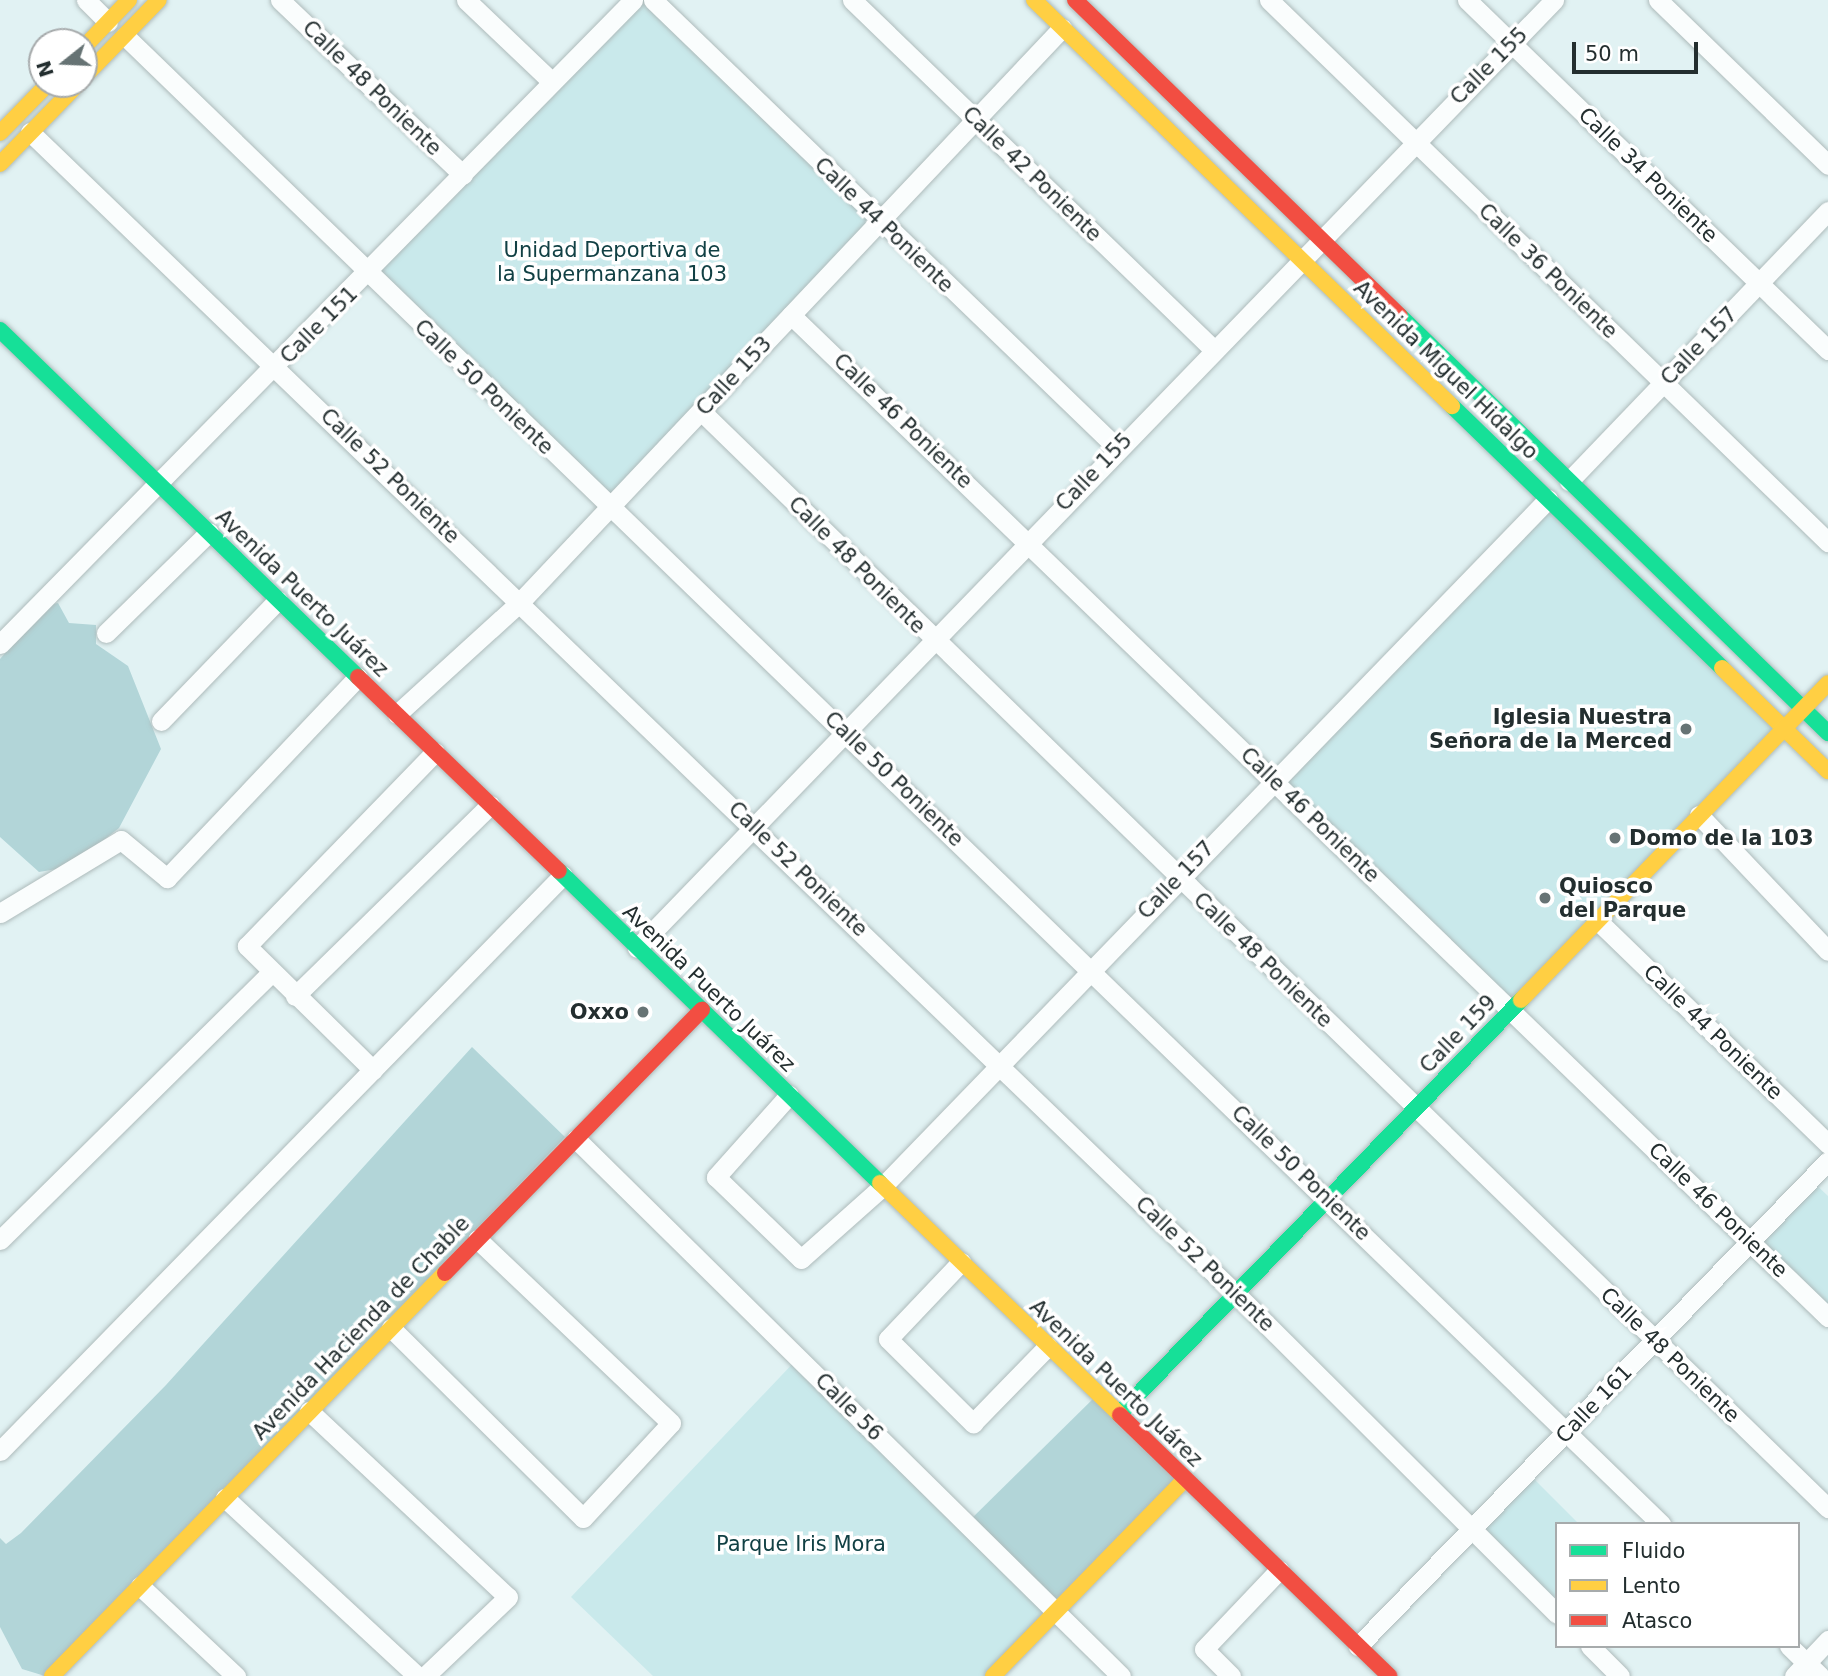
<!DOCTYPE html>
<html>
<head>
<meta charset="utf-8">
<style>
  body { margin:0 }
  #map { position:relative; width:1828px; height:1676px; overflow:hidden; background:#e1f2f3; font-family:"DejaVu Sans",sans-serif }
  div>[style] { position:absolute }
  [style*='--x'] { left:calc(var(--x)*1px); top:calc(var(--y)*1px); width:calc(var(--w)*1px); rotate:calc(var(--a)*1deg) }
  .green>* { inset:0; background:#c9e9eb }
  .forest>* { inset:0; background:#b2d5d8 }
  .roads { filter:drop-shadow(0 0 2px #aebbbb) drop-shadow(0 0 2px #aebbbb) }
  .street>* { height:19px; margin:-9.5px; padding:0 9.5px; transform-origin:9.5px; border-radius:9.5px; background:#fafdfd }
  .fast>* { height:16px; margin:-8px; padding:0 8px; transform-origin:8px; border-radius:8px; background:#16e098 }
  .slow>* { height:16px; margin:-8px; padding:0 8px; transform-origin:8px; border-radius:8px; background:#ffcf43 }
  .jam>* { height:16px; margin:-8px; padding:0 8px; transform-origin:8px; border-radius:8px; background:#f24e42 }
  .dots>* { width:19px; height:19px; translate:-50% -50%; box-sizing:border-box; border:4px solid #fff; border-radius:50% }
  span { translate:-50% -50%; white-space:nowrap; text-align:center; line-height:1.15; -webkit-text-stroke:7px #fff; paint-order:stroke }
  .street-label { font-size:21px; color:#232e2f }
  .park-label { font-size:21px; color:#114044 }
  .poi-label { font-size:21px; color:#232e2f; font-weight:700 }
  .right { translate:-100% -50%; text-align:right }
  .left { translate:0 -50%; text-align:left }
  .legend { position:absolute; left:1555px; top:1522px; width:245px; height:126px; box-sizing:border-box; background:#fff; border:2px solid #a7abac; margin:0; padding:9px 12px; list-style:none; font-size:21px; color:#232e2f }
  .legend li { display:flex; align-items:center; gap:14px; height:35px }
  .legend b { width:35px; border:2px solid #a7abac }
  .north { position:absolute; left:28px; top:28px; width:70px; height:70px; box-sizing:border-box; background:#fff; border:2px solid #a7abac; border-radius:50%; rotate:252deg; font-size:19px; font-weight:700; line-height:28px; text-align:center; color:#232e2f }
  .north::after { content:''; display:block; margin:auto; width:24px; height:32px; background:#667374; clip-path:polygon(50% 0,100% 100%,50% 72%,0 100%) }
  .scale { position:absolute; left:1572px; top:42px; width:126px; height:32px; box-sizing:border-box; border:4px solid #232e2f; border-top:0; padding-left:9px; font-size:21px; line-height:24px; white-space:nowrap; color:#232e2f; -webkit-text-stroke:5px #fff; paint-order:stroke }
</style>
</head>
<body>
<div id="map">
  <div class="green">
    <i style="clip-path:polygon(638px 0,649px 0,875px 222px,608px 503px,374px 274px)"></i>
    <i style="clip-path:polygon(1548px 500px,1783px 728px,1511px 1009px,1275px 779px)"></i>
    <i style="clip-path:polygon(1810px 1179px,1828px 1196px,1828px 1317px,1750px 1242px)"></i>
    <i style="clip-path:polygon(798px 1358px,1056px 1611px,992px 1676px,653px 1676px,571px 1597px)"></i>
    <i style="clip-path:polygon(1527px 1472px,1579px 1524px,1557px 1524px,1557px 1614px,1470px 1529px)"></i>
  </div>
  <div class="forest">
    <i style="clip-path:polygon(58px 603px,69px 623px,96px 625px,96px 644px,128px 666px,161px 749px,119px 828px,69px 867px,39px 872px,0 837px,0 659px,47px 605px)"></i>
    <i style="clip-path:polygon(472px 1047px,565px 1137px,45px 1676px,22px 1669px,0 1627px,0 1538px,6px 1544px,21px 1533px,166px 1385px)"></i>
    <i style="clip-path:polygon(1098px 1394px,1185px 1479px,1056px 1611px,967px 1523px)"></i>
  </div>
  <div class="roads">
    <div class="street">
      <i style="--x:86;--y:0;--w:31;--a:45"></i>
      <i style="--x:280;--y:0;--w:253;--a:43.7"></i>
      <i style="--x:466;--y:0;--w:119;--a:43.6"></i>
      <i style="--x:653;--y:0;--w:645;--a:43.99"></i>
      <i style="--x:852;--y:0;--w:502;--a:44.03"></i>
      <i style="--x:1269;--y:0;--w:779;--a:44.12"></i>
      <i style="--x:1467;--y:0;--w:503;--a:44.11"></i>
      <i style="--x:1658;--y:0;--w:237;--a:44.1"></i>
      <i style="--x:125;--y:36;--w:2139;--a:44.09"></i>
      <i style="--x:30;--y:132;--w:1675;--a:43.94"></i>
      <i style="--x:1236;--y:1294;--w:453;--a:44.9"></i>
      <i style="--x:791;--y:315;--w:1442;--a:44.02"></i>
      <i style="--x:701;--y:411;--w:1573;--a:44.23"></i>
      <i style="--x:1569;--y:481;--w:374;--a:-46.2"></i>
      <i style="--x:106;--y:633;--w:144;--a:-44.4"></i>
      <i style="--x:0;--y:644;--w:903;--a:-45.49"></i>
      <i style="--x:397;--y:714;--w:168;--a:-42.3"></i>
      <i style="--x:521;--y:601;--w:788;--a:-46.65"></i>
      <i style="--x:161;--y:721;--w:168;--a:-46"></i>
      <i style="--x:1699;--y:815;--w:187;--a:46.5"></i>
      <i style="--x:0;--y:913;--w:141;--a:-31.1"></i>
      <i style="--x:121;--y:840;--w:60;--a:39.6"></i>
      <i style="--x:167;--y:878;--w:277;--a:-46.5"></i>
      <i style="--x:1597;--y:920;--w:322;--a:44.1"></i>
      <i style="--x:637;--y:948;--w:1319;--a:-45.95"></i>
      <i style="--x:295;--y:996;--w:273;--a:-44.4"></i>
      <i style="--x:373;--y:1070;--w:177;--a:-135.5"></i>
      <i style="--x:247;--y:946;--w:270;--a:-45.9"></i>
      <i style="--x:789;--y:1095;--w:110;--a:131.7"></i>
      <i style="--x:716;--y:1177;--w:118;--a:44"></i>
      <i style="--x:801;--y:1259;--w:110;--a:-41.7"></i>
      <i style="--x:883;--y:1186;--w:956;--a:-45.93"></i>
      <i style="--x:576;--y:1139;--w:765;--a:44.58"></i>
      <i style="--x:0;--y:1240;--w:379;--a:-44.6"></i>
      <i style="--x:961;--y:1262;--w:106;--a:133.5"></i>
      <i style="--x:888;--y:1339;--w:120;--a:44.7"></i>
      <i style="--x:973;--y:1423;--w:107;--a:-45.8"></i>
      <i style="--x:391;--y:1328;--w:270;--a:44.7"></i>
      <i style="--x:583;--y:1518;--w:129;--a:-47.2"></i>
      <i style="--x:671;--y:1423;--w:267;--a:-136.5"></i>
      <i style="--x:309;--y:1411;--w:272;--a:43.1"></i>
      <i style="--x:508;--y:1597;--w:115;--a:136.4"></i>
      <i style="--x:0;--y:1451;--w:805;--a:-45.65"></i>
      <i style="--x:225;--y:1498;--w:262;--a:42.8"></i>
      <i style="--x:140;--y:1586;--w:132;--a:43.2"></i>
      <i style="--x:1358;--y:1646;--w:675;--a:-45.9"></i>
      <i style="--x:1590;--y:1646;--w:42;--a:45"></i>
      <i style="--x:1789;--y:1646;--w:43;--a:44.1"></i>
      <i style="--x:1231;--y:1676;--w:38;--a:-135"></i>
      <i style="--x:1204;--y:1649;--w:109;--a:-46.5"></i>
      <i style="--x:1794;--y:1676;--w:50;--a:-46.6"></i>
    </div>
    <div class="fast">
      <i style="--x:1400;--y:316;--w:598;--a:44.25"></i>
      <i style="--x:0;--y:330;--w:499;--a:44.1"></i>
      <i style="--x:1452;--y:406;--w:376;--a:44.1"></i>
      <i style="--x:559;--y:871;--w:448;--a:44.2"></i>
      <i style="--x:1119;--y:1414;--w:577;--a:-45.84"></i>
    </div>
    <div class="slow">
      <i style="--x:1034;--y:0;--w:583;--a:44.17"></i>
      <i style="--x:84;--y:47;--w:65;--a:-46.2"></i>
      <i style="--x:84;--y:77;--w:107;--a:-45.8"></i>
      <i style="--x:0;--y:133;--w:69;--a:-45.6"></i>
      <i style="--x:0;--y:164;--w:112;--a:-45.7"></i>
      <i style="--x:1722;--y:668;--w:148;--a:44.2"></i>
      <i style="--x:1521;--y:1000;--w:441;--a:-45.9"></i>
      <i style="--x:880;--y:1183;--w:334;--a:44"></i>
      <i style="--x:52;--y:1676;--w:563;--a:-45.72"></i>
      <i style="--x:993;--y:1676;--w:275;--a:-45.7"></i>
    </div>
    <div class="jam">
      <i style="--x:1075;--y:0;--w:453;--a:44.2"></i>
      <i style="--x:358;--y:677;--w:279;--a:44"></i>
      <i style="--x:445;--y:1273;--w:368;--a:-45.7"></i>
      <i style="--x:1120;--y:1415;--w:375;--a:44.1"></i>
    </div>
  </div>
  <div class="dots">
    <i style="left:1686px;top:729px;background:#667374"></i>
    <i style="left:1615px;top:838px;background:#667374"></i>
    <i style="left:1545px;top:898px;background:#667374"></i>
    <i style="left:643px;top:1012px;background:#667374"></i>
  </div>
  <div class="street-label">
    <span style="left:1489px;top:66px;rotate:-45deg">Calle 155</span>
    <span style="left:372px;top:88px;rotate:44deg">Calle 48 Poniente</span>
    <span style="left:1032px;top:174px;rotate:44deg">Calle 42 Poniente</span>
    <span style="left:1648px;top:175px;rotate:44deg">Calle 34 Poniente</span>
    <span style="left:884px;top:225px;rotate:44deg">Calle 44 Poniente</span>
    <span style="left:1548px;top:271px;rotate:44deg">Calle 36 Poniente</span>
    <span style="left:319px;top:325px;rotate:-45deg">Calle 151</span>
    <span style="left:1699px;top:346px;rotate:-46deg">Calle 157</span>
    <span style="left:1446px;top:370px;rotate:44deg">Avenida Miguel Hidalgo</span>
    <span style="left:734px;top:376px;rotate:-47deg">Calle 153</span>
    <span style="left:484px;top:387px;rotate:44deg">Calle 50 Poniente</span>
    <span style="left:903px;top:421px;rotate:44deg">Calle 46 Poniente</span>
    <span style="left:1094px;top:472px;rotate:-46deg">Calle 155</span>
    <span style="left:390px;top:476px;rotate:44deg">Calle 52 Poniente</span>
    <span style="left:857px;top:565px;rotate:45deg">Calle 48 Poniente</span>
    <span style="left:302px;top:593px;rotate:44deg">Avenida Puerto Juárez</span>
    <span style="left:894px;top:779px;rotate:44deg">Calle 50 Poniente</span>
    <span style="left:1310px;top:815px;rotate:44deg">Calle 46 Poniente</span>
    <span style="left:798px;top:869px;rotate:44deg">Calle 52 Poniente</span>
    <span style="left:1176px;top:880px;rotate:-46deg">Calle 157</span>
    <span style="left:1263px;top:960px;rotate:44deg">Calle 48 Poniente</span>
    <span style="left:709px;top:988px;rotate:44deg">Avenida Puerto Juárez</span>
    <span style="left:1713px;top:1032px;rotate:44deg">Calle 44 Poniente</span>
    <span style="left:1458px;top:1034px;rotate:-46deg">Calle 159</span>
    <span style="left:1301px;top:1173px;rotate:44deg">Calle 50 Poniente</span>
    <span style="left:1718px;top:1210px;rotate:44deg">Calle 46 Poniente</span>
    <span style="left:1205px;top:1264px;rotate:44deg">Calle 52 Poniente</span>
    <span style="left:361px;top:1328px;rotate:-46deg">Avenida Hacienda de Chable</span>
    <span style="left:1670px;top:1355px;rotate:44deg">Calle 48 Poniente</span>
    <span style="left:1116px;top:1383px;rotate:44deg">Avenida Puerto Juárez</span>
    <span style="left:1594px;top:1404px;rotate:-46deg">Calle 161</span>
    <span style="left:849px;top:1407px;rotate:45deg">Calle 56</span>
  </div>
  <div class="park-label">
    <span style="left:612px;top:262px">Unidad Deportiva de<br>la Supermanzana 103</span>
    <span style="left:801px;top:1544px">Parque Iris Mora</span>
  </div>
  <div class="poi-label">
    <span class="right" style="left:1672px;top:729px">Iglesia Nuestra<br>Señora de la Merced</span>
    <span class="left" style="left:1629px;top:838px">Domo de la 103</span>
    <span class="left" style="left:1559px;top:898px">Quiosco<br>del Parque</span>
    <span class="right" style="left:629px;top:1012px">Oxxo</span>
  </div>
  <ul class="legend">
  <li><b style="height:9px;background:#16e098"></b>Fluido</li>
  <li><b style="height:9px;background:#ffcf43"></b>Lento</li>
  <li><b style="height:9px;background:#f24e42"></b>Atasco</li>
  </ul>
  <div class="north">N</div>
  <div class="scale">50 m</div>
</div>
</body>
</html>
